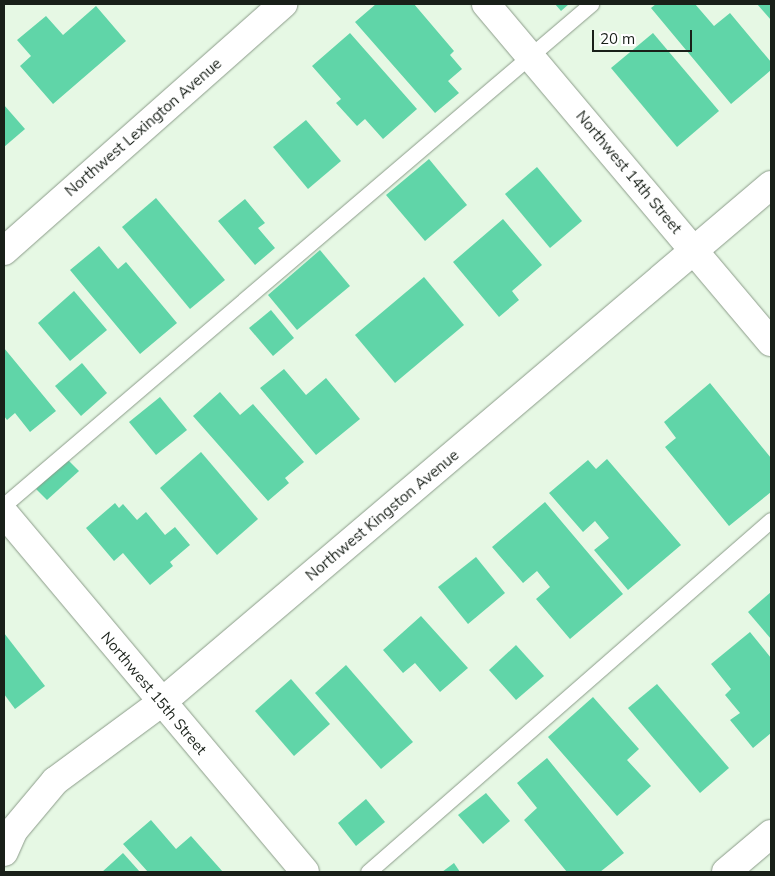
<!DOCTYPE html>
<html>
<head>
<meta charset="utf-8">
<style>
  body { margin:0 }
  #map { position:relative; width:775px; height:876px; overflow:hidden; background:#e6f8e4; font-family:Mulish,sans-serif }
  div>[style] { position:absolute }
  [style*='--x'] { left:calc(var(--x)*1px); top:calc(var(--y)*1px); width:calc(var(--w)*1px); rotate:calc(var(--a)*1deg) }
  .building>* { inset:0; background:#60d5a8 }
  .roads { filter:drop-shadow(0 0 1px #8b9b89) drop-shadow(0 0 1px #8b9b89) }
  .service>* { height:15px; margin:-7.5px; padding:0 7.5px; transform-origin:7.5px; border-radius:7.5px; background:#fff }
  .minor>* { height:28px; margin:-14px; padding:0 14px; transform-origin:14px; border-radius:14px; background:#fff }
  .tertiary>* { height:28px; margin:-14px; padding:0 14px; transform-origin:14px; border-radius:14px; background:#fff }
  span { translate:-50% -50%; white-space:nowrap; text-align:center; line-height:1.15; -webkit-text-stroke:4.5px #fff; paint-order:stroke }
  .street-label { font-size:15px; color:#192019 }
  .frame { position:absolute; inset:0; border:5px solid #192019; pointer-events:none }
  .scale { position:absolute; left:592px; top:30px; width:100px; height:22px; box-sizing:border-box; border:2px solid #192019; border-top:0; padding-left:6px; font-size:15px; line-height:18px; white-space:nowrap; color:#192019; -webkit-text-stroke:4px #fff; paint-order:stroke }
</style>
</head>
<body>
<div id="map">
  <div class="building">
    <i style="clip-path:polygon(376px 4px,414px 4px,454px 51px,450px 55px,462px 69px,448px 81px,459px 93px,435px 113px,355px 22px)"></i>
    <i style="clip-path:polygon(555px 4px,569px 4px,561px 11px)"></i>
    <i style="clip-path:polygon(656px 4px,695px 4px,714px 26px,730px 13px,771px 62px,771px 70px,731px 104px,651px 8px)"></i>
    <i style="clip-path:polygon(757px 4px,771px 4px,771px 20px)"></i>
    <i style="clip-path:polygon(96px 6px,126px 41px,53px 104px,20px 66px,31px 56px,17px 40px,46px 16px,63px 35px)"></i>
    <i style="clip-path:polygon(350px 33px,417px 109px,383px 139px,365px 119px,357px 126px,336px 103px,341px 99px,312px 66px)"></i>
    <i style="clip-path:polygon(653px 33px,719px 111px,677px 147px,611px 68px)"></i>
    <i style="clip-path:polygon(4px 105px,25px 129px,4px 147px)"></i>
    <i style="clip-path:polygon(306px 120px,341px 161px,308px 189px,273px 147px)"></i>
    <i style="clip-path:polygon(429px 159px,467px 205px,425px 241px,386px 195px)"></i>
    <i style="clip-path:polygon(537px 167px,582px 221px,550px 248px,505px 194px)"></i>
    <i style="clip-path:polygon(156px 198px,225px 280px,190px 309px,122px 227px)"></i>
    <i style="clip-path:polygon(245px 199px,265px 223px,258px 228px,275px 248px,255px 265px,218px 221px)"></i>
    <i style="clip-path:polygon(503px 219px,542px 265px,512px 291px,519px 300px,499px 317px,453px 262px)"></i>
    <i style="clip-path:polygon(99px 246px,118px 269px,126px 262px,177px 323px,140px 354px,70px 270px)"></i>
    <i style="clip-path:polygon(320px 250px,350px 286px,297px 330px,268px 295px)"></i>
    <i style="clip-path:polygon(424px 277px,464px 325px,395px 383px,355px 335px)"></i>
    <i style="clip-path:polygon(74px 291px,107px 330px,70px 361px,38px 323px)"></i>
    <i style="clip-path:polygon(271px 310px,294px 338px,273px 356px,249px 328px)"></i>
    <i style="clip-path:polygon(4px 348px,56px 411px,30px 432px,15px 413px,7px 420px,4px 416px)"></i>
    <i style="clip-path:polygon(82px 363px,107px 393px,81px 416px,55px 386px)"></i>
    <i style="clip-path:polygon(284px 369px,306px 395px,326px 378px,360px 419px,316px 455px,260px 388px)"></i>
    <i style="clip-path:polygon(710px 383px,771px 458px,771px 492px,729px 526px,665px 447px,676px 438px,664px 422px)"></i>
    <i style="clip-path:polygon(220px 392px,240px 415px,253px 404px,304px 462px,285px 478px,289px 483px,268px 501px,193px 416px)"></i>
    <i style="clip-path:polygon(160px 397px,187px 430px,156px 455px,129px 422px)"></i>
    <i style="clip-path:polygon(201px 452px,258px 519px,217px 555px,160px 488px)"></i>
    <i style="clip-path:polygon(67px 459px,79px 471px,47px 500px,36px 489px)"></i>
    <i style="clip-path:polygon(607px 459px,681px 545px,628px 590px,594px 550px,609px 538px,595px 521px,583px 532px,549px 493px,588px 460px,596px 469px)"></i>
    <i style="clip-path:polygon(545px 502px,623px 594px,570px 639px,536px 599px,550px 587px,537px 571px,523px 583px,492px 547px)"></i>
    <i style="clip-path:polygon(115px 503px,119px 508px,123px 504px,137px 520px,146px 512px,165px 535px,175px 527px,190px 545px,170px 562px,173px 566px,150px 585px,123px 553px,114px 561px,86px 528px)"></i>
    <i style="clip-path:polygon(476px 557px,505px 593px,468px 624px,438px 587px)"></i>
    <i style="clip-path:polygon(771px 592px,771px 639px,748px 612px)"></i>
    <i style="clip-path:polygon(421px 616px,468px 668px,440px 692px,415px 663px,403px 673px,383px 650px)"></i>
    <i style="clip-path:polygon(750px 632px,771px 658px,771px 733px,753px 748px,730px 720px,740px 713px,725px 695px,731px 689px,711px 664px)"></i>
    <i style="clip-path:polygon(4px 633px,45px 686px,15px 709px,4px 694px)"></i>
    <i style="clip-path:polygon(516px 645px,544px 676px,516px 700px,489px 670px)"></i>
    <i style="clip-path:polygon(346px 665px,413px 742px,381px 769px,315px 693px)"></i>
    <i style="clip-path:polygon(291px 679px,330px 724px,294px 756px,255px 711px)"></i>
    <i style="clip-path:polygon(657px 684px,729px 768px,700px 793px,628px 708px)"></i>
    <i style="clip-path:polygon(593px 697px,639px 749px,627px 760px,651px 786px,617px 816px,548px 737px)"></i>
    <i style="clip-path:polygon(547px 758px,624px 853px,600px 872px,567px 872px,524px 820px,537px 808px,517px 783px)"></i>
    <i style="clip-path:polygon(486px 793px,510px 821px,483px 844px,458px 815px)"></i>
    <i style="clip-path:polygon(366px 799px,385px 822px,356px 846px,338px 823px)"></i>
    <i style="clip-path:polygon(151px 820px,176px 849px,191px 836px,223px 872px,148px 872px,123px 844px)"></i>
    <i style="clip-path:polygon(123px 853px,140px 872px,102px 872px)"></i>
    <i style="clip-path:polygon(454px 863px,460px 872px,442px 872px)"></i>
  </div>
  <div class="roads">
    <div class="service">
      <i style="--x:4;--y:505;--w:772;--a:-40.48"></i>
      <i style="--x:368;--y:872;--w:535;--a:-41.14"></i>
    </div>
    <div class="minor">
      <i style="--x:4;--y:251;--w:373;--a:-41.5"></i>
      <i style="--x:4;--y:513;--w:468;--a:50"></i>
      <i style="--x:4;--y:852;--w:24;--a:-66"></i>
      <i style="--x:14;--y:830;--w:64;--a:-50.1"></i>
      <i style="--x:55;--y:781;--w:133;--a:-36.4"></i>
      <i style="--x:162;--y:702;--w:799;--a:-40.33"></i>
      <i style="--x:726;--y:872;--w:59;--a:-40.2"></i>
    </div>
    <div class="tertiary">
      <i style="--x:486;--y:4;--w:442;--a:49.9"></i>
    </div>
  </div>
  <div class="street-label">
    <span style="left:143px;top:127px;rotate:-41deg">Northwest Lexington Avenue</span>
    <span style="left:629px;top:172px;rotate:50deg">Northwest 14th Street</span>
    <span style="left:382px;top:515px;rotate:-40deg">Northwest Kingston Avenue</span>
    <span style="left:154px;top:693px;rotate:50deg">Northwest 15th Street</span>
  </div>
  <div class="frame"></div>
  <div class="scale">20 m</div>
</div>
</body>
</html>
